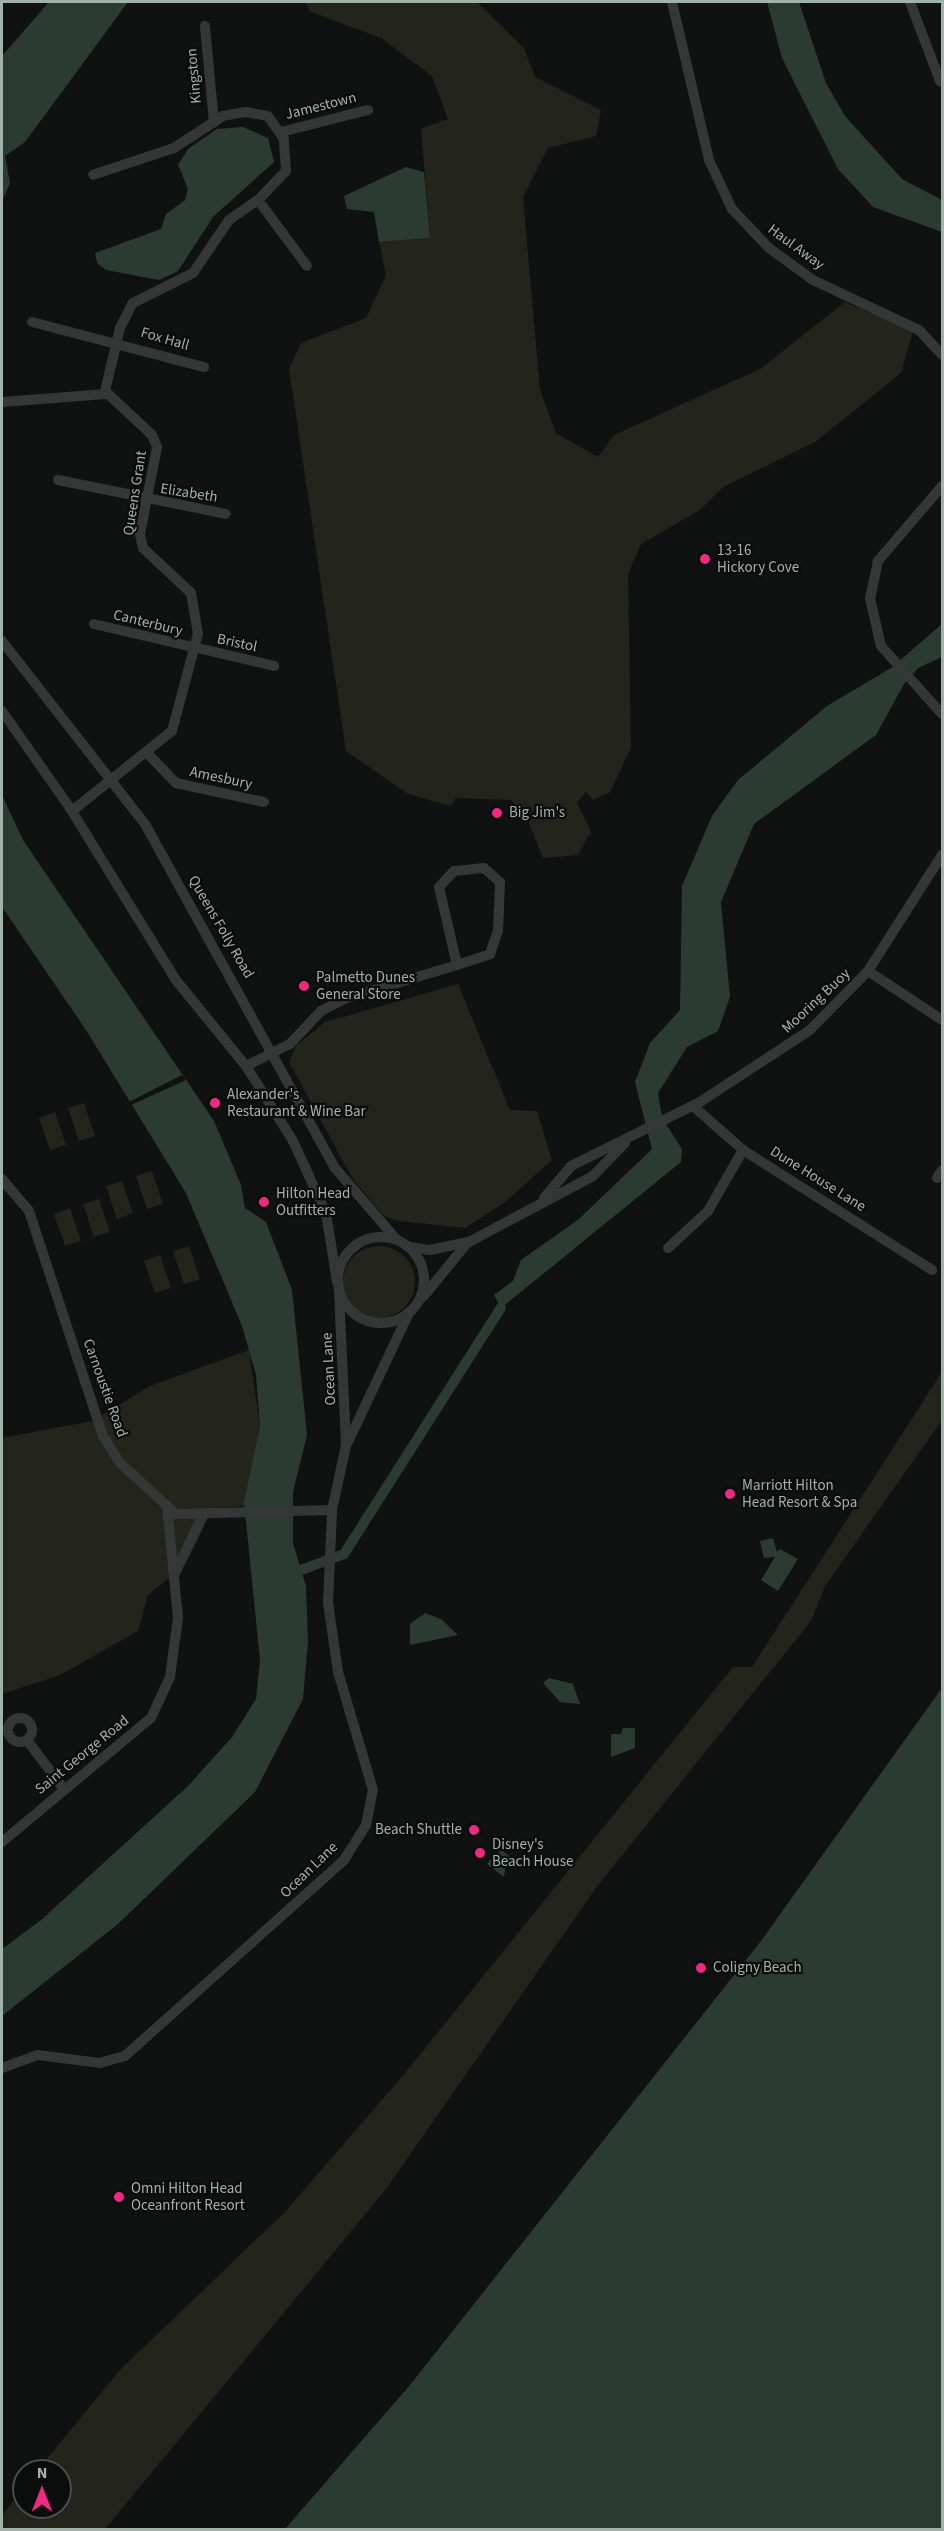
<!DOCTYPE html>
<html>
<head>
<meta charset="utf-8">
<style>
  body { margin:0 }
  #map { position:relative; width:944px; height:2531px; overflow:hidden; background:#101111; font-family:"Source Sans 3",sans-serif }
  div>[style] { position:absolute }
  [style*='--x'] { left:calc(var(--x)*1px); top:calc(var(--y)*1px); width:calc(var(--w)*1px); rotate:calc(var(--a)*1deg) }
  .green>* { inset:0; background:#23241c }
  .round { border-radius:50% }
  .water>* { inset:0; background:#2c3b31 }
  .pier>* { inset:0; background:#101111 }
  .canal>* { height:10px; margin:-5px; padding:0 5px; transform-origin:5px; border-radius:5px; background:#2c3b31 }
  .minor>* { height:10px; margin:-5px; padding:0 5px; transform-origin:5px; border-radius:5px; background:#333837 }
  .minor>.ring { margin:-5px; padding:0; box-sizing:content-box; background:none; border:10px solid #333837; border-radius:50% }
  .dots>* { width:16px; height:16px; translate:-50% -50%; box-sizing:border-box; border:3px solid #0b0c0c; border-radius:50% }
  span { translate:-50% -50%; white-space:nowrap; text-align:center; line-height:1.15; -webkit-text-stroke:4.5px #0b0c0c; paint-order:stroke }
  .street-label { font-size:15px; color:#a1b2ab }
  .poi-label { font-size:15px; color:#a1b2ab }
  .left { translate:0 -50%; text-align:left }
  .right { translate:-100% -50%; text-align:right }
  .frame { position:absolute; inset:0; border:3px solid #a1b2ab; pointer-events:none }
  .north { position:absolute; left:12px; top:2459px; width:60px; height:60px; box-sizing:border-box; background:#0b0c0c; border:2px solid #474e4c; border-radius:50%; rotate:0deg; font-size:16px; font-weight:700; line-height:24px; text-align:center; color:#a1b2ab }
  .north::after { content:''; display:block; margin:auto; width:21px; height:27px; background:#ef2a82; clip-path:polygon(50% 0,100% 100%,50% 72%,0 100%) }
</style>
</head>
<body>
<div id="map">
  <div class="green">
    <i style="clip-path:polygon(305px 2px,477px 2px,524px 48px,535px 77px,601px 110px,596px 136px,548px 148px,523px 197px,540px 390px,556px 433px,598px 457px,614px 435px,760px 369px,845px 302px,913px 331px,901px 373px,815px 442px,723px 487px,700px 510px,641px 544px,628px 574px,631px 748px,610px 792px,593px 800px,586px 792px,577px 803px,591px 831px,578px 855px,543px 858px,527px 818px,511px 800px,456px 798px,451px 806px,408px 794px,346px 751px,289px 369px,301px 343px,366px 318px,386px 275px,379px 242px,430px 238px,421px 129px,448px 119px,432px 76px,381px 38px,311px 12px)"></i>
    <i style="clip-path:polygon(458px 984px,510px 1110px,537px 1111px,552px 1160px,504px 1203px,465px 1228px,399px 1221px,384px 1216px,352px 1178px,289px 1062px,296px 1046px,325px 1022px)"></i>
    <i style="clip-path:polygon(84px 1103px,95px 1136px,79px 1141px,68px 1108px)"></i>
    <i style="clip-path:polygon(55px 1112px,66px 1145px,50px 1150px,39px 1118px)"></i>
    <i style="clip-path:polygon(152px 1171px,163px 1204px,147px 1209px,136px 1176px)"></i>
    <i style="clip-path:polygon(122px 1181px,133px 1213px,117px 1219px,106px 1186px)"></i>
    <i style="clip-path:polygon(99px 1199px,110px 1232px,94px 1237px,83px 1204px)"></i>
    <i style="clip-path:polygon(70px 1208px,81px 1241px,65px 1246px,54px 1214px)"></i>
    <i style="clip-path:polygon(189px 1246px,200px 1279px,184px 1284px,173px 1251px)"></i>
    <i class="round" style="left:343px;top:1246px;width:72px;height:72px"></i>
    <i style="clip-path:polygon(160px 1255px,171px 1288px,155px 1293px,144px 1261px)"></i>
    <i style="clip-path:polygon(249px 1350px,260px 1428px,244px 1506px,213px 1508px,185px 1565px,148px 1595px,138px 1631px,60px 1675px,2px 1694px,2px 1438px,92px 1421px,150px 1386px)"></i>
    <i style="clip-path:polygon(942px 1372px,942px 1420px,825px 1586px,811px 1621px,598px 1885px,386px 2189px,105px 2529px,2px 2529px,2px 2516px,24px 2487px,24px 2507px,60px 2507px,60px 2471px,37px 2471px,119px 2371px,285px 2212px,405px 2073px,733px 1667px,752px 1667px)"></i>
  </div>
  <div class="water">
    <i style="clip-path:polygon(49px 2px,128px 2px,25px 142px,5px 156px,10px 183px,2px 202px,2px 56px)"></i>
    <i style="clip-path:polygon(767px 2px,799px 2px,826px 83px,845px 116px,902px 179px,942px 200px,942px 232px,873px 207px,838px 169px,782px 58px)"></i>
    <i style="clip-path:polygon(243px 127px,268px 138px,274px 162px,213px 217px,178px 271px,159px 280px,106px 270px,97px 263px,95px 253px,161px 229px,166px 214px,185px 200px,188px 189px,178px 165px,188px 149px,217px 129px)"></i>
    <i style="clip-path:polygon(406px 167px,424px 172px,430px 238px,379px 242px,374px 212px,347px 209px,344px 196px)"></i>
    <i style="clip-path:polygon(942px 624px,942px 657px,918px 668px,904px 684px,876px 735px,754px 824px,721px 902px,730px 997px,718px 1031px,687px 1047px,658px 1093px,662px 1118px,682px 1149px,681px 1162px,501px 1308px,494px 1295px,513px 1281px,521px 1260px,579px 1219px,652px 1149px,635px 1082px,650px 1043px,680px 1010px,682px 886px,712px 816px,738px 780px,827px 706px,891px 668px)"></i>
    <i style="clip-path:polygon(2px 795px,23px 840px,214px 1121px,241px 1185px,245px 1208px,266px 1222px,292px 1290px,307px 1435px,293px 1492px,293px 1543px,306px 1586px,308px 1642px,303px 1699px,255px 1792px,118px 1924px,2px 2016px,2px 1949px,41px 1920px,188px 1786px,232px 1737px,256px 1699px,260px 1660px,244px 1502px,260px 1427px,256px 1375px,242px 1326px,186px 1193px,86px 1030px,2px 907px)"></i>
    <i style="clip-path:polygon(773px 1538px,777px 1552px,780px 1549px,798px 1559px,778px 1591px,761px 1580px,775px 1557px,764px 1558px,760px 1541px)"></i>
    <i style="clip-path:polygon(425px 1613px,441px 1619px,458px 1635px,410px 1645px,410px 1624px)"></i>
    <i style="clip-path:polygon(549px 1678px,573px 1684px,580px 1704px,560px 1702px,543px 1683px)"></i>
    <i style="clip-path:polygon(942px 1688px,942px 2529px,285px 2529px,410px 2385px,761px 1941px)"></i>
    <i style="clip-path:polygon(623px 1728px,635px 1728px,635px 1748px,611px 1757px,611px 1734px,621px 1734px)"></i>
    <i style="clip-path:polygon(500px 1849px,517px 1862px,513px 1867px,506px 1863px,504px 1877px,487px 1864px,492px 1858px,497px 1862px)"></i>
  </div>
  <div class="pier">
    <i style="clip-path:polygon(182px 1075px,186px 1080px,131px 1105px,129px 1102px)"></i>
  </div>
  <div class="canal">
    <i style="--x:301;--y:1570;--w:46;--a:-20.4"></i>
    <i style="--x:344;--y:1554;--w:292;--a:-57.5"></i>
  </div>
  <div class="minor">
    <i style="--x:672;--y:2;--w:162;--a:76.8"></i>
    <i style="--x:709;--y:160;--w:54;--a:64.9"></i>
    <i style="--x:732;--y:209;--w:54;--a:46.5"></i>
    <i style="--x:769;--y:248;--w:54;--a:36"></i>
    <i style="--x:813;--y:280;--w:117;--a:25.3"></i>
    <i style="--x:919;--y:330;--w:34;--a:47"></i>
    <i style="--x:910;--y:2;--w:85;--a:69.2"></i>
    <i style="--x:205;--y:26;--w:97;--a:84.7"></i>
    <i style="--x:281;--y:132;--w:90;--a:-14.2"></i>
    <i style="--x:258;--y:200;--w:82;--a:53.4"></i>
    <i style="--x:32;--y:322;--w:178;--a:14.7"></i>
    <i style="--x:2;--y:402;--w:104;--a:-4.4"></i>
    <i style="--x:58;--y:480;--w:171;--a:11.4"></i>
    <i style="--x:942;--y:486;--w:99;--a:130.5"></i>
    <i style="--x:878;--y:561;--w:38;--a:102"></i>
    <i style="--x:870;--y:598;--w:49;--a:77.1"></i>
    <i style="--x:881;--y:646;--w:91;--a:48.1"></i>
    <i style="--x:94;--y:624;--w:185;--a:13.1"></i>
    <i style="--x:2;--y:641;--w:232;--a:52"></i>
    <i style="--x:145;--y:824;--w:393;--a:61.1"></i>
    <i style="--x:335;--y:1168;--w:94;--a:49.3"></i>
    <i style="--x:2;--y:711;--w:118;--a:55"></i>
    <i style="--x:70;--y:808;--w:201;--a:58.4"></i>
    <i style="--x:175;--y:979;--w:112;--a:50.8"></i>
    <i style="--x:246;--y:1066;--w:89;--a:57.9"></i>
    <i style="--x:293;--y:1141;--w:79;--a:65.4"></i>
    <i style="--x:326;--y:1213;--w:70;--a:80.9"></i>
    <i style="--x:148;--y:754;--w:40;--a:46"></i>
    <i style="--x:176;--y:783;--w:90;--a:12.2"></i>
    <i style="--x:72;--y:811;--w:128;--a:-38.7"></i>
    <i style="--x:172;--y:731;--w:100;--a:-75"></i>
    <i style="--x:198;--y:634;--w:42;--a:-99.7"></i>
    <i style="--x:191;--y:593;--w:66;--a:-136.8"></i>
    <i style="--x:143;--y:548;--w:14;--a:-102"></i>
    <i style="--x:140;--y:534;--w:89;--a:-78.9"></i>
    <i style="--x:157;--y:447;--w:13;--a:-113"></i>
    <i style="--x:152;--y:435;--w:64;--a:-136.9"></i>
    <i style="--x:105;--y:391;--w:65;--a:-76.6"></i>
    <i style="--x:120;--y:328;--w:28;--a:-63"></i>
    <i style="--x:133;--y:303;--w:67;--a:-26.6"></i>
    <i style="--x:193;--y:273;--w:64;--a:-55.8"></i>
    <i style="--x:229;--y:220;--w:35;--a:-35"></i>
    <i style="--x:258;--y:200;--w:40;--a:-46"></i>
    <i style="--x:286;--y:171;--w:32;--a:-94"></i>
    <i style="--x:284;--y:139;--w:28;--a:-125"></i>
    <i style="--x:268;--y:116;--w:23;--a:-170"></i>
    <i style="--x:245;--y:112;--w:22;--a:170"></i>
    <i style="--x:223;--y:116;--w:59;--a:146.9"></i>
    <i style="--x:174;--y:148;--w:85;--a:161.6"></i>
    <i style="--x:868;--y:971;--w:89;--a:33.5"></i>
    <i style="--x:246;--y:1066;--w:49;--a:-26.6"></i>
    <i style="--x:290;--y:1044;--w:45;--a:-46.8"></i>
    <i style="--x:321;--y:1011;--w:29;--a:-27"></i>
    <i style="--x:347;--y:998;--w:115;--a:-16.7"></i>
    <i style="--x:457;--y:965;--w:35;--a:-18"></i>
    <i style="--x:490;--y:954;--w:24;--a:-71"></i>
    <i style="--x:498;--y:931;--w:49;--a:-87.7"></i>
    <i style="--x:500;--y:882;--w:21;--a:-139"></i>
    <i style="--x:484;--y:868;--w:30;--a:174"></i>
    <i style="--x:454;--y:871;--w:22;--a:133"></i>
    <i style="--x:439;--y:887;--w:80;--a:77"></i>
    <i style="--x:693;--y:1106;--w:67;--a:41.3"></i>
    <i style="--x:743;--y:1150;--w:224;--a:32.4"></i>
    <i style="--x:937;--y:1178;--w:9;--a:-58"></i>
    <i style="--x:2;--y:1179;--w:42;--a:49.8"></i>
    <i style="--x:29;--y:1211;--w:237;--a:71.8"></i>
    <i style="--x:103;--y:1436;--w:32;--a:58"></i>
    <i style="--x:120;--y:1463;--w:76;--a:42.3"></i>
    <i style="--x:176;--y:1514;--w:156;--a:-1.5"></i>
    <i style="--x:544;--y:1198;--w:42;--a:-49.8"></i>
    <i style="--x:571;--y:1166;--w:144;--a:-26.4"></i>
    <i style="--x:700;--y:1102;--w:131;--a:-33.2"></i>
    <i style="--x:810;--y:1030;--w:83;--a:-45.5"></i>
    <i style="--x:868;--y:971;--w:138;--a:-57.5"></i>
    <i class="ring" style="left:338px;top:1237px;width:76px;height:76px"></i>
    <i style="--x:410;--y:1247;--w:20;--a:9"></i>
    <i style="--x:430;--y:1250;--w:40;--a:-12"></i>
    <i style="--x:469;--y:1242;--w:140;--a:-28"></i>
    <i style="--x:593;--y:1176;--w:46;--a:-45.9"></i>
    <i style="--x:668;--y:1248;--w:54;--a:-42.8"></i>
    <i style="--x:708;--y:1211;--w:70;--a:-60.2"></i>
    <i style="--x:423;--y:1297;--w:71;--a:-50.7"></i>
    <i style="--x:348;--y:1442;--w:140;--a:-64.7"></i>
    <i style="--x:174;--y:1575;--w:67;--a:-64.2"></i>
    <i class="ring" style="left:8px;top:1718px;width:14px;height:14px"></i>
    <i style="--x:27;--y:1740;--w:60;--a:53.1"></i>
    <i style="--x:2;--y:1842;--w:194;--a:-39.8"></i>
    <i style="--x:151;--y:1718;--w:45;--a:-65.1"></i>
    <i style="--x:170;--y:1677;--w:60;--a:-82.3"></i>
    <i style="--x:178;--y:1618;--w:113;--a:-95.6"></i>
    <i style="--x:2;--y:2068;--w:38;--a:-20"></i>
    <i style="--x:38;--y:2055;--w:63;--a:7.4"></i>
    <i style="--x:100;--y:2063;--w:26;--a:-16"></i>
    <i style="--x:125;--y:2056;--w:294;--a:-41.8"></i>
    <i style="--x:344;--y:1860;--w:41;--a:-57.8"></i>
    <i style="--x:366;--y:1825;--w:36;--a:-79"></i>
    <i style="--x:373;--y:1790;--w:123;--a:-106.5"></i>
    <i style="--x:338;--y:1672;--w:70;--a:-98.2"></i>
    <i style="--x:328;--y:1603;--w:93;--a:-87.5"></i>
    <i style="--x:332;--y:1510;--w:66;--a:-77.8"></i>
    <i style="--x:346;--y:1445;--w:154;--a:-92.6"></i>
  </div>
  <div class="dots">
    <i style="left:705px;top:559px;background:#ef2a82"></i>
    <i style="left:497px;top:813px;background:#ef2a82"></i>
    <i style="left:304px;top:986px;background:#ef2a82"></i>
    <i style="left:215px;top:1103px;background:#ef2a82"></i>
    <i style="left:264px;top:1202px;background:#ef2a82"></i>
    <i style="left:730px;top:1494px;background:#ef2a82"></i>
    <i style="left:474px;top:1830px;background:#ef2a82"></i>
    <i style="left:480px;top:1853px;background:#ef2a82"></i>
    <i style="left:701px;top:1968px;background:#ef2a82"></i>
    <i style="left:119px;top:2197px;background:#ef2a82"></i>
  </div>
  <div class="street-label">
    <span style="left:194px;top:76px;rotate:-95deg">Kingston</span>
    <span style="left:321px;top:106px;rotate:-14deg">Jamestown</span>
    <span style="left:796px;top:247px;rotate:36deg">Haul Away</span>
    <span style="left:165px;top:339px;rotate:16deg">Fox Hall</span>
    <span style="left:135px;top:493px;rotate:-81deg">Queens Grant</span>
    <span style="left:189px;top:493px;rotate:9deg">Elizabeth</span>
    <span style="left:148px;top:623px;rotate:14deg">Canterbury</span>
    <span style="left:237px;top:643px;rotate:12deg">Bristol</span>
    <span style="left:221px;top:778px;rotate:12deg">Amesbury</span>
    <span style="left:221px;top:927px;rotate:60deg">Queens Folly Road</span>
    <span style="left:816px;top:1001px;rotate:-43deg">Mooring Buoy</span>
    <span style="left:818px;top:1179px;rotate:32deg">Dune House Lane</span>
    <span style="left:329px;top:1369px;rotate:-93deg">Ocean Lane</span>
    <span style="left:105px;top:1388px;rotate:70deg">Carnoustie Road</span>
    <span style="left:82px;top:1755px;rotate:-39deg">Saint George Road</span>
    <span style="left:309px;top:1870px;rotate:-44deg">Ocean Lane</span>
  </div>
  <div class="poi-label">
    <span class="left" style="left:717px;top:559px">13-16<br>Hickory Cove</span>
    <span class="left" style="left:509px;top:813px">Big Jim's</span>
    <span class="left" style="left:316px;top:986px">Palmetto Dunes<br>General Store</span>
    <span class="left" style="left:227px;top:1103px">Alexander's<br>Restaurant &amp; Wine Bar</span>
    <span class="left" style="left:276px;top:1202px">Hilton Head<br>Outfitters</span>
    <span class="left" style="left:742px;top:1494px">Marriott Hilton<br>Head Resort &amp; Spa</span>
    <span class="right" style="left:462px;top:1830px">Beach Shuttle</span>
    <span class="left" style="left:492px;top:1853px">Disney's<br>Beach House</span>
    <span class="left" style="left:713px;top:1968px">Coligny Beach</span>
    <span class="left" style="left:131px;top:2197px">Omni Hilton Head<br>Oceanfront Resort</span>
  </div>
  <div class="frame"></div>
  <div class="north">N</div>
</div>
</body>
</html>
